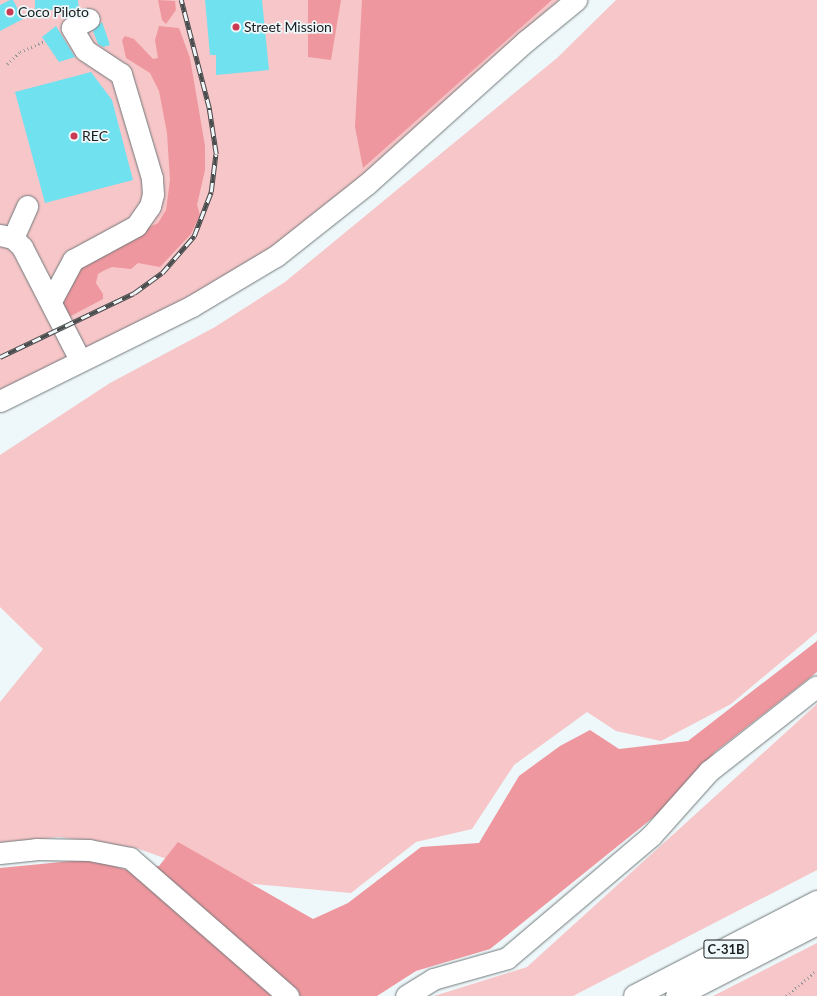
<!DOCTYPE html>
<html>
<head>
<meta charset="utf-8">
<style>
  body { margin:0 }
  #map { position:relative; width:817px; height:996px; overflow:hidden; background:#eef7f9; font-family:Lato,sans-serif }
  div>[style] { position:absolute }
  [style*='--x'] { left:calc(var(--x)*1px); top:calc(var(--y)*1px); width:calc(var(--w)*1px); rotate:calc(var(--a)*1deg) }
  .green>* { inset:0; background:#f7c6c8 }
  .forest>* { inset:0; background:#ee979e }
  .building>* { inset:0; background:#70e1ef }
  .path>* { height:2.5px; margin-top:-1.25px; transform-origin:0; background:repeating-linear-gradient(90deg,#93999a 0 1px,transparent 0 4px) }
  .roads { filter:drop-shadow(0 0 1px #70787a) drop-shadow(0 0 1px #70787a) }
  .minor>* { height:21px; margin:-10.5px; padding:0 10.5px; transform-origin:10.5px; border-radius:10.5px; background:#fff }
  .highway>* { height:22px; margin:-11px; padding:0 11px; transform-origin:11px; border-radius:11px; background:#fff }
  .rail>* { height:4.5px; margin-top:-2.25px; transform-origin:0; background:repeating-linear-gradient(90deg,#eef7f9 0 9px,#484c4d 0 18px); box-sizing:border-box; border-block:1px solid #484c4d }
  .dots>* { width:11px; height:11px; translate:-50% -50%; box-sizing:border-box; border:2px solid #eef7f9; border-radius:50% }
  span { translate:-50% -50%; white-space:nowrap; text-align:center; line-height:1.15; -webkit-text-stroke:3.5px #eef7f9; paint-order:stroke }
  .shield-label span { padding:1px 3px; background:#eef7f9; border:1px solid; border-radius:3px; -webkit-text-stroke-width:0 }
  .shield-label { font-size:13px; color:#1a1d1d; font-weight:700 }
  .poi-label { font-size:14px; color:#1a1d1d }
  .left { translate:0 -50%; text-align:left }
</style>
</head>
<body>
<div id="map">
  <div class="green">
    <i style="clip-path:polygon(0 0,559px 0,346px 191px,266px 252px,204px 291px,0 394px)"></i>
    <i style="clip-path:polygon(616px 0,817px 0,817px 632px,731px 704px,661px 741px,616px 731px,587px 712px,514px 765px,472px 829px,416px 842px,351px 893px,232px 882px,136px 848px,59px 837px,0 844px,0 702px,43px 649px,0 607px,0 455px,110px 383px,215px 327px,285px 282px,557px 58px)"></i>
    <i style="clip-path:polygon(817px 704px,817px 870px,573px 996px,434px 996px,527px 967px)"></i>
    <i style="clip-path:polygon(817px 943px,817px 996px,713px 996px)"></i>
  </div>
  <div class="forest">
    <i style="clip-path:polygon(158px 0,175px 1px,176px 10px,166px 24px,162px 20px)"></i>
    <i style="clip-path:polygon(308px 0,341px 0,331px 60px,308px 57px)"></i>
    <i style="clip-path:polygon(362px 0,552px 0,363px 168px,355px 127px)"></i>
    <i style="clip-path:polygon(159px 26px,179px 28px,190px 58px,205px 146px,205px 170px,197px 205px,200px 215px,191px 234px,160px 267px,138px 263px,131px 269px,112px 267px,103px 271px,98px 274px,96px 283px,103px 294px,103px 299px,69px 317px,57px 299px,81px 260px,158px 223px,166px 210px,170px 180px,167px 133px,159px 91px,150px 73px,126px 58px,122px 40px,125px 36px,134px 39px,153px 59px,158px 58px,155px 40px)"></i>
    <i style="clip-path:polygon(817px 641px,817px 672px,715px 752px,660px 812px,490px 949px,416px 971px,377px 996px,0 996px,0 868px,92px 859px,130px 871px,159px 866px,178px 842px,313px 919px,348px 903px,421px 847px,479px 843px,519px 776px,560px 746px,590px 730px,619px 749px,688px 741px)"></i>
  </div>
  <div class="building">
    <i style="clip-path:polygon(10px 0,13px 0,23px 19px,0 31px,0 5px)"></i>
    <i style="clip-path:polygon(35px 0,78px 0,79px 11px,35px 9px)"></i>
    <i style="clip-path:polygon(205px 0,262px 0,269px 70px,216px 75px,216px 55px,210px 55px)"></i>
    <i style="clip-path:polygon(102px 22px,110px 45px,103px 47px,98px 44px,93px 31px)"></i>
    <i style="clip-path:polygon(56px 26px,75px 57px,59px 62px,42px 37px)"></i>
    <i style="clip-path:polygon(91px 72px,112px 100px,133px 180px,45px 203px,15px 92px)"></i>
  </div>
  <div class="path">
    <i style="--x:7;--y:64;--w:18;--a:-43"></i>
    <i style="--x:20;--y:52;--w:27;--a:-24"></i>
    <i style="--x:786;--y:996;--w:40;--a:-40"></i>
  </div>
  <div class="roads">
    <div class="minor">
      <i style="--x:0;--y:235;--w:13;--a:13"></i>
      <i style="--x:13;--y:238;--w:13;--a:45"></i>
      <i style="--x:22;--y:247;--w:127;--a:62.8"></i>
      <i style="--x:13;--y:238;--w:35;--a:-66"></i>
      <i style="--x:51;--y:301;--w:47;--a:-61.8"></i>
      <i style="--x:73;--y:260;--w:72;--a:-28.4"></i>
      <i style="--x:136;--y:226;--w:24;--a:-55"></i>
      <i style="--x:150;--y:206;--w:12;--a:-76"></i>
      <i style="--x:153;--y:194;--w:16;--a:-94"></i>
      <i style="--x:152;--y:178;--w:109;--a:-106.6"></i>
      <i style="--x:121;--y:74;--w:43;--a:-146.3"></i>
      <i style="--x:85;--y:50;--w:26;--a:-121"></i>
      <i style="--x:72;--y:28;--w:19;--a:-28"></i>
      <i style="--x:0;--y:401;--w:214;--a:-26.3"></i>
      <i style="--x:192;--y:306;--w:98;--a:-30.8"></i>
      <i style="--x:276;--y:256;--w:116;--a:-38.4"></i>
      <i style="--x:367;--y:184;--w:214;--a:-42"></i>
      <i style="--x:526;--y:41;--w:65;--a:-39.4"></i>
      <i style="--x:0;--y:853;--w:36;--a:-6"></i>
      <i style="--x:36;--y:849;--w:53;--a:1.1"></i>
      <i style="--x:89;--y:850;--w:42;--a:11"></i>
      <i style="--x:130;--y:858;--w:210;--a:41.1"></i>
      <i style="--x:406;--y:996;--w:32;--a:-32"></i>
      <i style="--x:433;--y:979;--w:77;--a:-15.8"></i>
      <i style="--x:507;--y:958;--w:189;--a:-40.3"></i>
      <i style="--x:651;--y:836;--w:87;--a:-48.3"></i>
      <i style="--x:709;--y:771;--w:137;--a:-38.2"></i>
    </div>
    <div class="highway">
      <i style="--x:635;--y:996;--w:205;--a:-27.3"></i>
      <i style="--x:677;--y:996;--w:157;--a:-27.2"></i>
    </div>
  </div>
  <div class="rail">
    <i style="--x:0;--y:357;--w:148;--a:-25.5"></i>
    <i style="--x:134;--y:293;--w:34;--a:-36"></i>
    <i style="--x:162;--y:273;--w:49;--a:-49.1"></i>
    <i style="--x:194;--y:236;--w:47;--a:-68.9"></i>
    <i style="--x:211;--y:192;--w:38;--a:-83"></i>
    <i style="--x:216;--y:154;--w:47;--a:-98.7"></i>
    <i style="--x:209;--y:108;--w:112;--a:-104.5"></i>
  </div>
  <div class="dots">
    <i style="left:10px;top:12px;background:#ca3a54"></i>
    <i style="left:236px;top:27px;background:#ca3a54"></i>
    <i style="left:74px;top:136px;background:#ca3a54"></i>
  </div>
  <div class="shield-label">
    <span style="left:726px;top:949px">C-31B</span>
  </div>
  <div class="poi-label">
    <span class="left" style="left:18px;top:12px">Coco Piloto</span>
    <span class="left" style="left:244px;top:27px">Street Mission</span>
    <span class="left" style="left:82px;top:136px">REC</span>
  </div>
</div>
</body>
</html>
